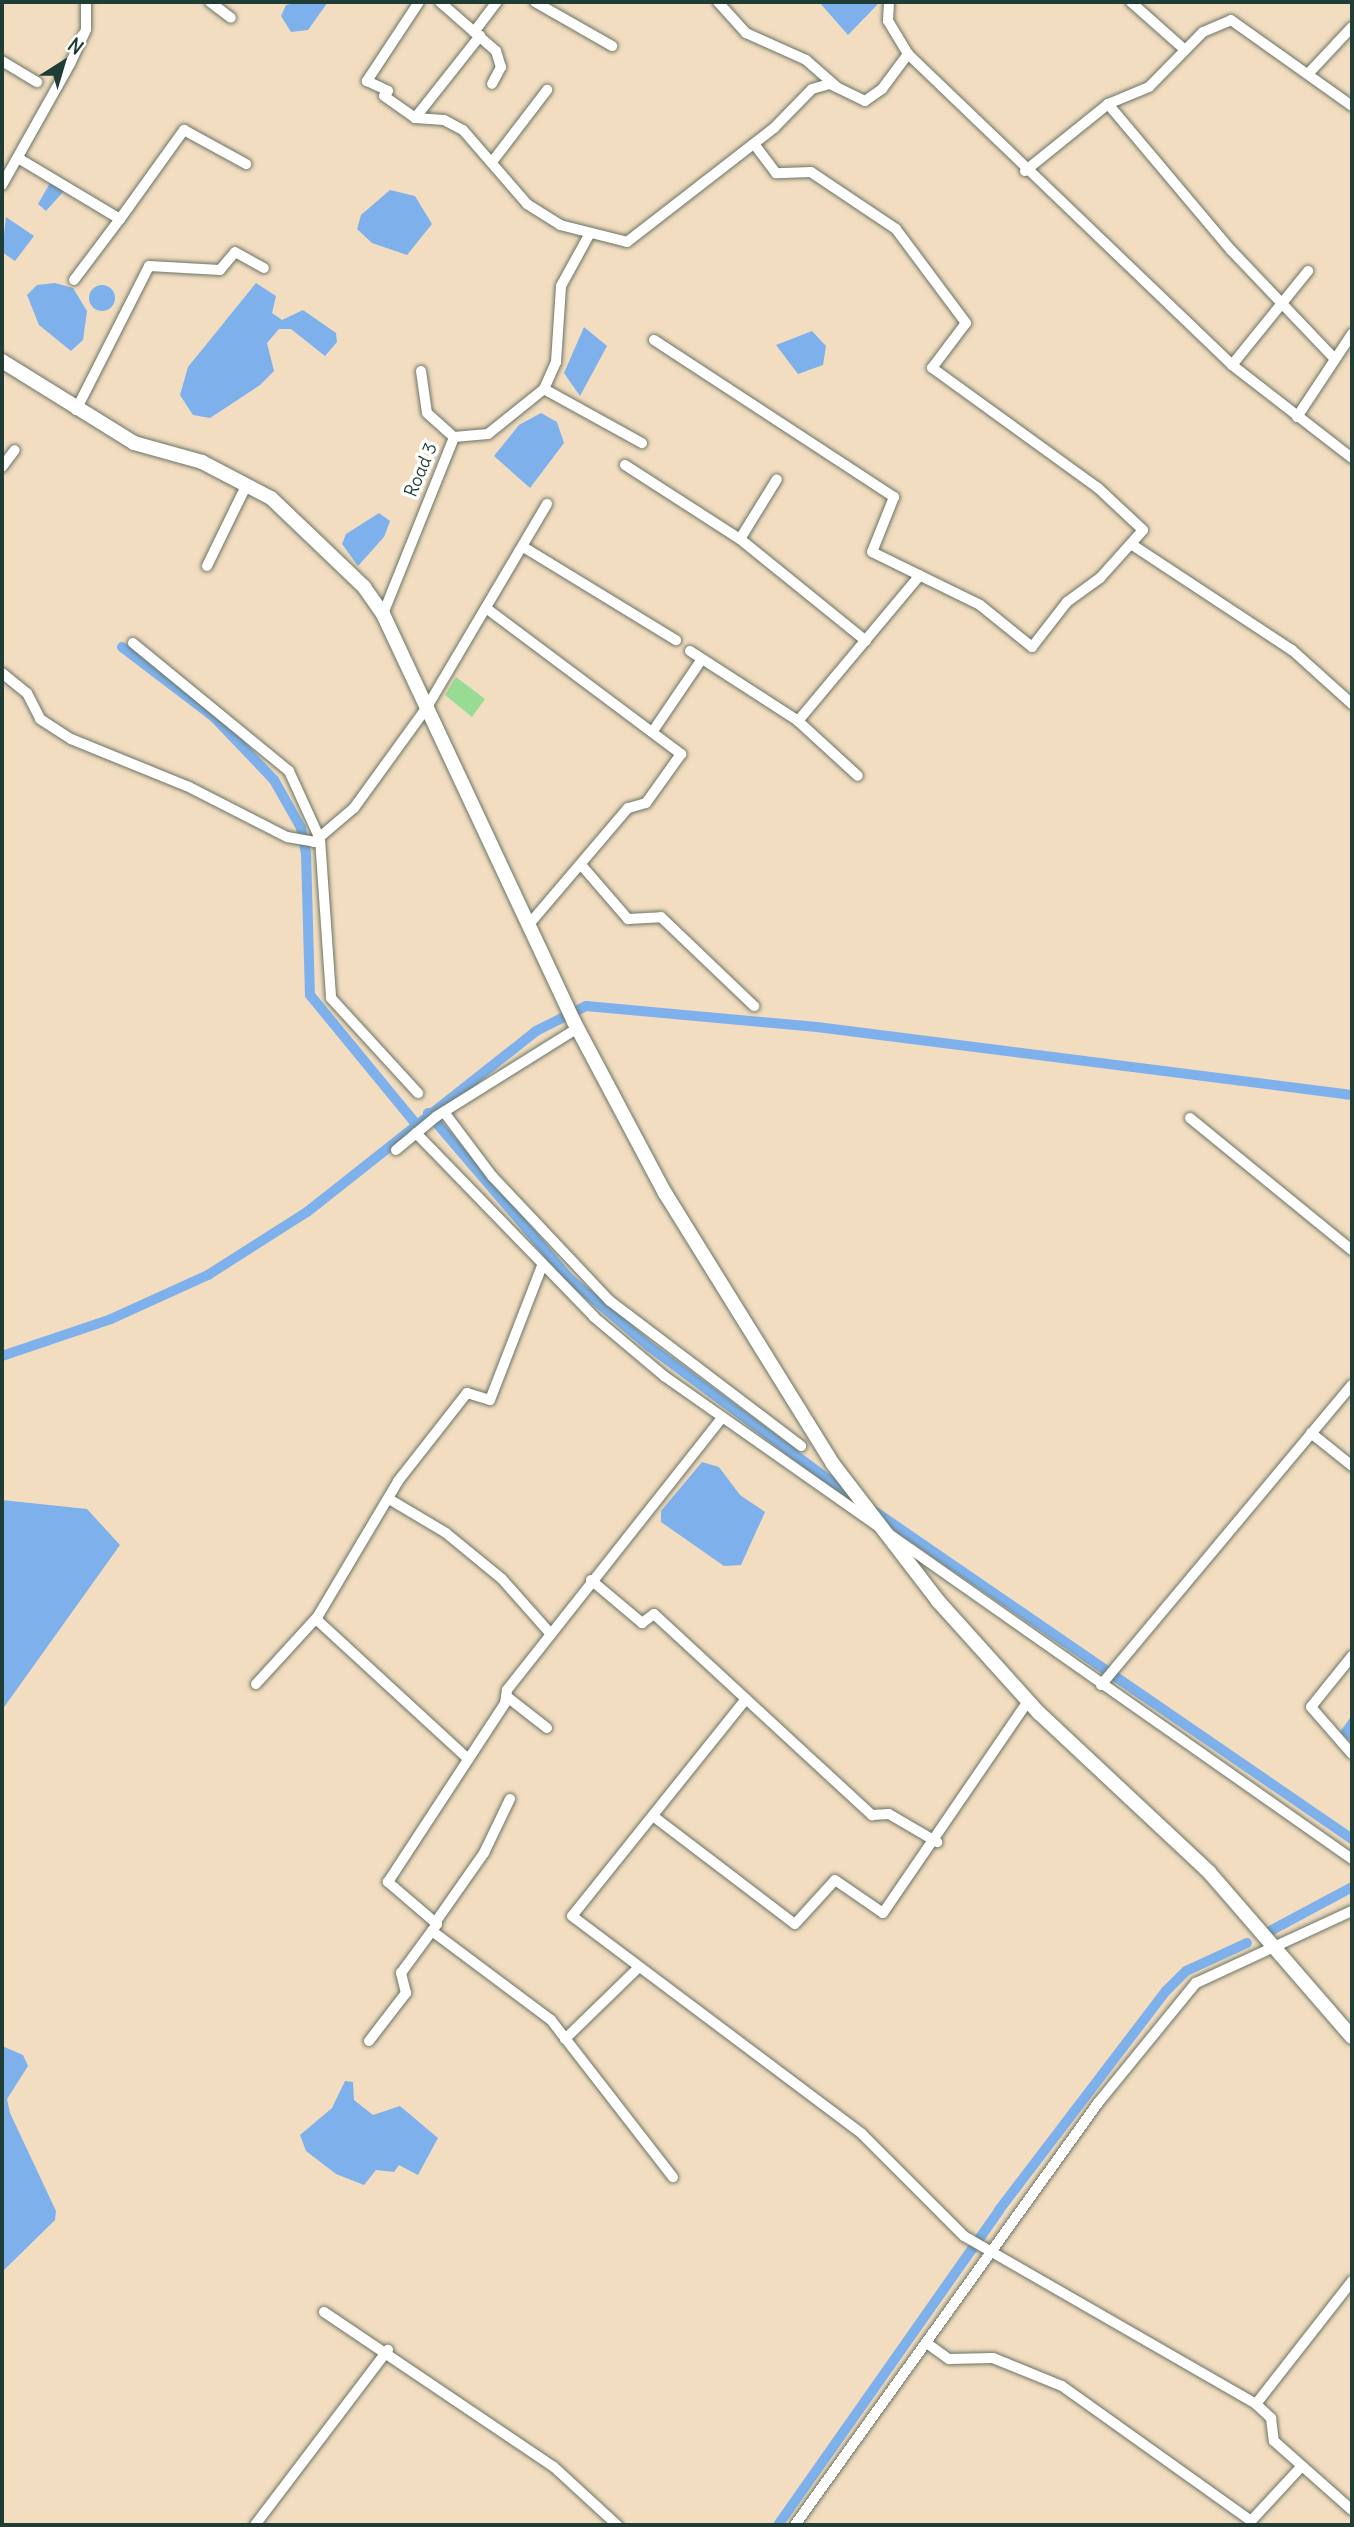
<!DOCTYPE html>
<html>
<head>
<meta charset="utf-8">
<style>
  body { margin:0 }
  #map { position:relative; width:1354px; height:2527px; overflow:hidden; background:#f3ddc0; font-family:Delius,sans-serif }
  div>[style] { position:absolute }
  [style*='--x'] { left:calc(var(--x)*1px); top:calc(var(--y)*1px); width:calc(var(--w)*1px); rotate:calc(var(--a)*1deg) }
  .green>* { inset:0; background:#98dc94 }
  .water>* { inset:0; background:#7eb1eb }
  .round { border-radius:50% }
  .canal>* { height:10px; margin:-5px; padding:0 5px; transform-origin:5px; border-radius:5px; background:#7eb1eb }
  .roads { filter:drop-shadow(0 0 2px #697565) drop-shadow(0 0 2px #697565) }
  .minor>* { height:10px; margin:-5px; padding:0 5px; transform-origin:5px; border-radius:5px; background:#fff }
  .tertiary>* { height:14px; margin:-7px; padding:0 7px; transform-origin:7px; border-radius:7px; background:#fff }
  span { translate:-50% -50%; white-space:nowrap; text-align:center; line-height:1.15; -webkit-text-stroke:7px #fff; paint-order:stroke }
  .street-label { font-size:18px; color:#1f3d34 }
  .frame { position:absolute; inset:0; border:4px solid #1f3d34; pointer-events:none }
  .north { position:absolute; left:28px; top:28px; width:70px; height:70px; -webkit-text-stroke:5px #fff; paint-order:stroke; rotate:37deg; font-size:19px; font-weight:700; line-height:28px; text-align:center; color:#1f3d34 }
  .north::after { content:''; display:block; margin:auto; width:24px; height:32px; background:#1f3d34; clip-path:polygon(50% 0,100% 100%,50% 72%,0 100%) }
</style>
</head>
<body>
<div id="map">
  <div class="green">
    <i style="clip-path:polygon(456px 677px,485px 699px,472px 717px,445px 695px)"></i>
  </div>
  <div class="water">
    <i style="clip-path:polygon(301px 2px,328px 2px,308px 30px,291px 32px,281px 16px,286px 5px)"></i>
    <i style="clip-path:polygon(819px 2px,880px 2px,848px 35px)"></i>
    <i style="clip-path:polygon(50px 183px,64px 191px,46px 211px,38px 204px)"></i>
    <i style="clip-path:polygon(390px 190px,415px 196px,432px 224px,407px 255px,372px 243px,357px 229px,361px 215px)"></i>
    <i style="clip-path:polygon(6px 217px,34px 236px,15px 261px,2px 252px)"></i>
    <i style="clip-path:polygon(55px 283px,73px 288px,87px 311px,83px 340px,71px 351px,39px 325px,27px 295px,37px 285px)"></i>
    <i style="clip-path:polygon(256px 283px,276px 296px,272px 313px,282px 320px,303px 310px,336px 333px,337px 342px,325px 356px,291px 329px,279px 329px,267px 343px,274px 371px,260px 385px,210px 418px,193px 415px,180px 395px,188px 367px)"></i>
    <i class="round" style="left:89px;top:285px;width:26px;height:26px"></i>
    <i style="clip-path:polygon(584px 327px,607px 346px,580px 396px,564px 373px)"></i>
    <i style="clip-path:polygon(812px 331px,826px 346px,823px 365px,798px 374px,776px 345px)"></i>
    <i style="clip-path:polygon(541px 413px,557px 422px,564px 443px,530px 488px,494px 456px,519px 425px)"></i>
    <i style="clip-path:polygon(379px 513px,390px 521px,384px 537px,358px 566px,342px 544px,346px 534px)"></i>
    <i style="clip-path:polygon(702px 1462px,719px 1467px,740px 1495px,765px 1512px,741px 1565px,724px 1566px,661px 1522px,661px 1511px)"></i>
    <i style="clip-path:polygon(2px 1500px,87px 1509px,120px 1545px,2px 1710px)"></i>
    <i style="clip-path:polygon(1352px 1715px,1352px 1743px,1340px 1732px)"></i>
    <i style="clip-path:polygon(2px 2046px,23px 2055px,28px 2066px,7px 2099px,10px 2113px,56px 2211px,55px 2220px,2px 2272px)"></i>
    <i style="clip-path:polygon(345px 2081px,353px 2082px,354px 2100px,373px 2115px,400px 2106px,438px 2138px,418px 2175px,399px 2165px,394px 2172px,376px 2170px,364px 2185px,336px 2174px,306px 2151px,300px 2135px,332px 2108px)"></i>
  </div>
  <div class="canal">
    <i style="--x:122;--y:647;--w:116;--a:37.3"></i>
    <i style="--x:214;--y:717;--w:87;--a:46.4"></i>
    <i style="--x:274;--y:780;--w:55;--a:60.6"></i>
    <i style="--x:301;--y:828;--w:25;--a:79"></i>
    <i style="--x:306;--y:853;--w:142;--a:88.4"></i>
    <i style="--x:310;--y:995;--w:166;--a:50.6"></i>
    <i style="--x:428;--y:1113;--w:218;--a:49.5"></i>
    <i style="--x:570;--y:1279;--w:105;--a:40.4"></i>
    <i style="--x:650;--y:1347;--w:223;--a:36.6"></i>
    <i style="--x:829;--y:1480;--w:634;--a:34.47"></i>
    <i style="--x:2;--y:1356;--w:115;--a:-18.7"></i>
    <i style="--x:111;--y:1319;--w:107;--a:-24.4"></i>
    <i style="--x:208;--y:1275;--w:117;--a:-32.5"></i>
    <i style="--x:307;--y:1212;--w:292;--a:-38.3"></i>
    <i style="--x:536;--y:1031;--w:56;--a:-26.6"></i>
    <i style="--x:586;--y:1006;--w:232;--a:5.2"></i>
    <i style="--x:817;--y:1027;--w:539;--a:7.24"></i>
    <i style="--x:1270;--y:1931;--w:93;--a:-28.2"></i>
    <i style="--x:778;--y:2525;--w:385;--a:-54.9"></i>
    <i style="--x:999;--y:2210;--w:275;--a:-52.7"></i>
    <i style="--x:1166;--y:1991;--w:28;--a:-45"></i>
    <i style="--x:1186;--y:1971;--w:67;--a:-24.7"></i>
  </div>
  <div class="roads">
    <div class="minor">
      <i style="--x:210;--y:2;--w:26;--a:37"></i>
      <i style="--x:419;--y:2;--w:95;--a:123.4"></i>
      <i style="--x:367;--y:81;--w:23;--a:25"></i>
      <i style="--x:388;--y:91;--w:6;--a:129"></i>
      <i style="--x:384;--y:96;--w:38;--a:35"></i>
      <i style="--x:415;--y:118;--w:29;--a:4"></i>
      <i style="--x:444;--y:120;--w:21;--a:28"></i>
      <i style="--x:463;--y:130;--w:98;--a:49.1"></i>
      <i style="--x:527;--y:204;--w:39;--a:32"></i>
      <i style="--x:560;--y:225;--w:69;--a:14.2"></i>
      <i style="--x:627;--y:242;--w:186;--a:-37.8"></i>
      <i style="--x:774;--y:128;--w:54;--a:-45.7"></i>
      <i style="--x:812;--y:89;--w:19;--a:-16"></i>
      <i style="--x:830;--y:84;--w:39;--a:26"></i>
      <i style="--x:865;--y:101;--w:21;--a:-35"></i>
      <i style="--x:882;--y:89;--w:44;--a:-53.4"></i>
      <i style="--x:908;--y:54;--w:39;--a:-121"></i>
      <i style="--x:888;--y:21;--w:19;--a:-87"></i>
      <i style="--x:440;--y:2;--w:74;--a:41.2"></i>
      <i style="--x:496;--y:51;--w:17;--a:73"></i>
      <i style="--x:501;--y:67;--w:19;--a:118"></i>
      <i style="--x:535;--y:2;--w:89;--a:29.7"></i>
      <i style="--x:718;--y:2;--w:42;--a:47.9"></i>
      <i style="--x:746;--y:33;--w:66;--a:24.2"></i>
      <i style="--x:806;--y:60;--w:41;--a:41.1"></i>
      <i style="--x:1131;--y:2;--w:72;--a:41.6"></i>
      <i style="--x:474;--y:32;--w:38;--a:-53"></i>
      <i style="--x:908;--y:54;--w:449;--a:43.8"></i>
      <i style="--x:1232;--y:365;--w:152;--a:37.8"></i>
      <i style="--x:2;--y:61;--w:41;--a:31"></i>
      <i style="--x:1308;--y:74;--w:64;--a:-46.9"></i>
      <i style="--x:1108;--y:104;--w:191;--a:49.9"></i>
      <i style="--x:1231;--y:250;--w:149;--a:46.4"></i>
      <i style="--x:415;--y:118;--w:105;--a:-51.6"></i>
      <i style="--x:18;--y:158;--w:119;--a:30.9"></i>
      <i style="--x:120;--y:219;--w:110;--a:-54.3"></i>
      <i style="--x:184;--y:130;--w:71;--a:28.7"></i>
      <i style="--x:492;--y:162;--w:91;--a:-52.6"></i>
      <i style="--x:1025;--y:171;--w:107;--a:-38.9"></i>
      <i style="--x:1108;--y:104;--w:44;--a:-22.5"></i>
      <i style="--x:1149;--y:87;--w:77;--a:-45.5"></i>
      <i style="--x:1203;--y:32;--w:30;--a:-23"></i>
      <i style="--x:1231;--y:20;--w:148;--a:35.4"></i>
      <i style="--x:2;--y:185;--w:139;--a:-60.7"></i>
      <i style="--x:70;--y:64;--w:38;--a:-65"></i>
      <i style="--x:86;--y:29;--w:27;--a:-90"></i>
      <i style="--x:74;--y:280;--w:76;--a:-53"></i>
      <i style="--x:654;--y:340;--w:287;--a:33.2"></i>
      <i style="--x:894;--y:497;--w:59;--a:111.8"></i>
      <i style="--x:872;--y:552;--w:120;--a:26.1"></i>
      <i style="--x:980;--y:605;--w:67;--a:38.9"></i>
      <i style="--x:1032;--y:647;--w:57;--a:-52.1"></i>
      <i style="--x:1067;--y:602;--w:41;--a:-36"></i>
      <i style="--x:1100;--y:578;--w:64;--a:-48.1"></i>
      <i style="--x:1143;--y:530;--w:62;--a:-137"></i>
      <i style="--x:1098;--y:488;--w:205;--a:-144.1"></i>
      <i style="--x:932;--y:368;--w:56;--a:-52.9"></i>
      <i style="--x:966;--y:323;--w:117;--a:-126.7"></i>
      <i style="--x:896;--y:229;--w:102;--a:-146.2"></i>
      <i style="--x:811;--y:172;--w:35;--a:178"></i>
      <i style="--x:776;--y:173;--w:36;--a:-127"></i>
      <i style="--x:1232;--y:365;--w:121;--a:-51"></i>
      <i style="--x:421;--y:371;--w:42;--a:81.9"></i>
      <i style="--x:427;--y:413;--w:36;--a:42"></i>
      <i style="--x:544;--y:389;--w:112;--a:28.9"></i>
      <i style="--x:76;--y:410;--w:161;--a:-63.1"></i>
      <i style="--x:149;--y:266;--w:71;--a:3.2"></i>
      <i style="--x:220;--y:270;--w:23;--a:-50"></i>
      <i style="--x:235;--y:252;--w:33;--a:29"></i>
      <i style="--x:1297;--y:417;--w:100;--a:-56.5"></i>
      <i style="--x:625;--y:465;--w:137;--a:32.8"></i>
      <i style="--x:740;--y:539;--w:162;--a:39"></i>
      <i style="--x:2;--y:467;--w:21;--a:-53"></i>
      <i style="--x:740;--y:539;--w:70;--a:-58.3"></i>
      <i style="--x:1131;--y:544;--w:193;--a:33.4"></i>
      <i style="--x:1292;--y:650;--w:81;--a:42"></i>
      <i style="--x:525;--y:548;--w:177;--a:31.4"></i>
      <i style="--x:207;--y:566;--w:91;--a:-64"></i>
      <i style="--x:490;--y:611;--w:239;--a:36.8"></i>
      <i style="--x:681;--y:754;--w:60;--a:125.5"></i>
      <i style="--x:646;--y:803;--w:19;--a:164"></i>
      <i style="--x:628;--y:808;--w:151;--a:130.4"></i>
      <i style="--x:383;--y:614;--w:191;--a:-68.1"></i>
      <i style="--x:454;--y:437;--w:34;--a:-5"></i>
      <i style="--x:488;--y:434;--w:72;--a:-38.8"></i>
      <i style="--x:544;--y:389;--w:30;--a:-66"></i>
      <i style="--x:556;--y:362;--w:76;--a:-86.2"></i>
      <i style="--x:561;--y:286;--w:58;--a:-61.2"></i>
      <i style="--x:133;--y:643;--w:202;--a:39.4"></i>
      <i style="--x:289;--y:771;--w:75;--a:65.5"></i>
      <i style="--x:320;--y:839;--w:159;--a:86"></i>
      <i style="--x:331;--y:998;--w:129;--a:47.5"></i>
      <i style="--x:690;--y:651;--w:129;--a:32.9"></i>
      <i style="--x:798;--y:721;--w:81;--a:42.5"></i>
      <i style="--x:2;--y:673;--w:32;--a:39"></i>
      <i style="--x:27;--y:693;--w:29;--a:63"></i>
      <i style="--x:40;--y:719;--w:37;--a:33"></i>
      <i style="--x:71;--y:739;--w:125;--a:22.1"></i>
      <i style="--x:187;--y:786;--w:112;--a:27"></i>
      <i style="--x:287;--y:837;--w:27;--a:10"></i>
      <i style="--x:314;--y:842;--w:52;--a:-40.4"></i>
      <i style="--x:354;--y:808;--w:125;--a:-54.1"></i>
      <i style="--x:427;--y:707;--w:236;--a:-59.4"></i>
      <i style="--x:798;--y:721;--w:190;--a:-50.1"></i>
      <i style="--x:653;--y:731;--w:87;--a:-55.8"></i>
      <i style="--x:583;--y:867;--w:69;--a:49.1"></i>
      <i style="--x:628;--y:919;--w:33;--a:-3"></i>
      <i style="--x:661;--y:917;--w:129;--a:43.7"></i>
      <i style="--x:444;--y:1112;--w:80;--a:53.1"></i>
      <i style="--x:492;--y:1176;--w:172;--a:46.7"></i>
      <i style="--x:610;--y:1301;--w:240;--a:37.2"></i>
      <i style="--x:1190;--y:1118;--w:209;--a:39.2"></i>
      <i style="--x:416;--y:1133;--w:256;--a:45.9"></i>
      <i style="--x:594;--y:1317;--w:92;--a:40.1"></i>
      <i style="--x:664;--y:1376;--w:841;--a:35.07"></i>
      <i style="--x:396;--y:1150;--w:53;--a:-39.7"></i>
      <i style="--x:437;--y:1116;--w:166;--a:-32"></i>
      <i style="--x:1311;--y:1433;--w:53;--a:38.8"></i>
      <i style="--x:389;--y:1499;--w:66;--a:30.8"></i>
      <i style="--x:446;--y:1533;--w:72;--a:39.4"></i>
      <i style="--x:502;--y:1579;--w:72;--a:48.4"></i>
      <i style="--x:591;--y:1580;--w:67;--a:40.1"></i>
      <i style="--x:642;--y:1623;--w:15;--a:-37"></i>
      <i style="--x:654;--y:1614;--w:297;--a:42.7"></i>
      <i style="--x:872;--y:1815;--w:17;--a:-3"></i>
      <i style="--x:889;--y:1814;--w:56;--a:30.3"></i>
      <i style="--x:316;--y:1619;--w:207;--a:42.6"></i>
      <i style="--x:1352;--y:1656;--w:65;--a:128.8"></i>
      <i style="--x:1311;--y:1707;--w:62;--a:48.9"></i>
      <i style="--x:256;--y:1684;--w:92;--a:-47.6"></i>
      <i style="--x:318;--y:1616;--w:157;--a:-59.3"></i>
      <i style="--x:398;--y:1481;--w:112;--a:-51.9"></i>
      <i style="--x:467;--y:1393;--w:24;--a:17"></i>
      <i style="--x:490;--y:1400;--w:144;--a:-68.8"></i>
      <i style="--x:1101;--y:1685;--w:391;--a:-50.1"></i>
      <i style="--x:506;--y:1696;--w:52;--a:38"></i>
      <i style="--x:746;--y:1699;--w:278;--a:128.7"></i>
      <i style="--x:572;--y:1916;--w:363;--a:36.9"></i>
      <i style="--x:862;--y:2134;--w:144;--a:45"></i>
      <i style="--x:964;--y:2236;--w:337;--a:29.9"></i>
      <i style="--x:1256;--y:2404;--w:21;--a:43"></i>
      <i style="--x:1271;--y:2418;--w:23;--a:83"></i>
      <i style="--x:1274;--y:2441;--w:104;--a:41.5"></i>
      <i style="--x:653;--y:1816;--w:178;--a:37.3"></i>
      <i style="--x:795;--y:1924;--w:59;--a:-47.7"></i>
      <i style="--x:835;--y:1880;--w:58;--a:34.5"></i>
      <i style="--x:883;--y:1913;--w:257;--a:-55.6"></i>
      <i style="--x:437;--y:1920;--w:82;--a:-55"></i>
      <i style="--x:484;--y:1853;--w:60;--a:-64.3"></i>
      <i style="--x:432;--y:1931;--w:149;--a:36.8"></i>
      <i style="--x:551;--y:2020;--w:199;--a:52.2"></i>
      <i style="--x:565;--y:2039;--w:99;--a:-44.2"></i>
      <i style="--x:369;--y:2041;--w:61;--a:-52.4"></i>
      <i style="--x:406;--y:1993;--w:21;--a:-104"></i>
      <i style="--x:401;--y:1973;--w:61;--a:-53.7"></i>
      <i style="--x:437;--y:1924;--w:65;--a:-139.4"></i>
      <i style="--x:388;--y:1882;--w:214;--a:-56.8"></i>
      <i style="--x:505;--y:1703;--w:13;--a:-81"></i>
      <i style="--x:507;--y:1690;--w:347;--a:-51.7"></i>
      <i style="--x:324;--y:2312;--w:277;--a:34"></i>
      <i style="--x:554;--y:2467;--w:86;--a:42.6"></i>
      <i style="--x:928;--y:2344;--w:26;--a:36"></i>
      <i style="--x:949;--y:2359;--w:44;--a:-1.3"></i>
      <i style="--x:993;--y:2358;--w:74;--a:22.1"></i>
      <i style="--x:1062;--y:2386;--w:232;--a:35.5"></i>
      <i style="--x:1251;--y:2521;--w:75;--a:-47.2"></i>
      <i style="--x:1256;--y:2404;--w:156;--a:-52"></i>
      <i style="--x:255;--y:2525;--w:220;--a:-52.8"></i>
      <i style="--x:795;--y:2525;--w:520;--a:-54.32"></i>
      <i style="--x:1098;--y:2103;--w:155;--a:-50.8"></i>
      <i style="--x:1196;--y:1983;--w:172;--a:-24.8"></i>
    </div>
    <div class="tertiary">
      <i style="--x:2;--y:361;--w:155;--a:31.8"></i>
      <i style="--x:134;--y:443;--w:71;--a:15.6"></i>
      <i style="--x:202;--y:462;--w:78;--a:27.6"></i>
      <i style="--x:271;--y:498;--w:129;--a:43.7"></i>
      <i style="--x:364;--y:587;--w:33;--a:55"></i>
      <i style="--x:383;--y:614;--w:450;--a:64.9"></i>
      <i style="--x:574;--y:1022;--w:194;--a:62"></i>
      <i style="--x:665;--y:1193;--w:319;--a:58.2"></i>
      <i style="--x:833;--y:1464;--w:173;--a:52.5"></i>
      <i style="--x:938;--y:1601;--w:151;--a:48"></i>
      <i style="--x:1039;--y:1713;--w:233;--a:43.1"></i>
      <i style="--x:1209;--y:1872;--w:218;--a:49.1"></i>
    </div>
  </div>
  <div class="street-label">
    <span style="left:421px;top:470px;rotate:-67deg">Road 3</span>
  </div>
  <div class="frame"></div>
  <div class="north">N</div>
</div>
</body>
</html>
